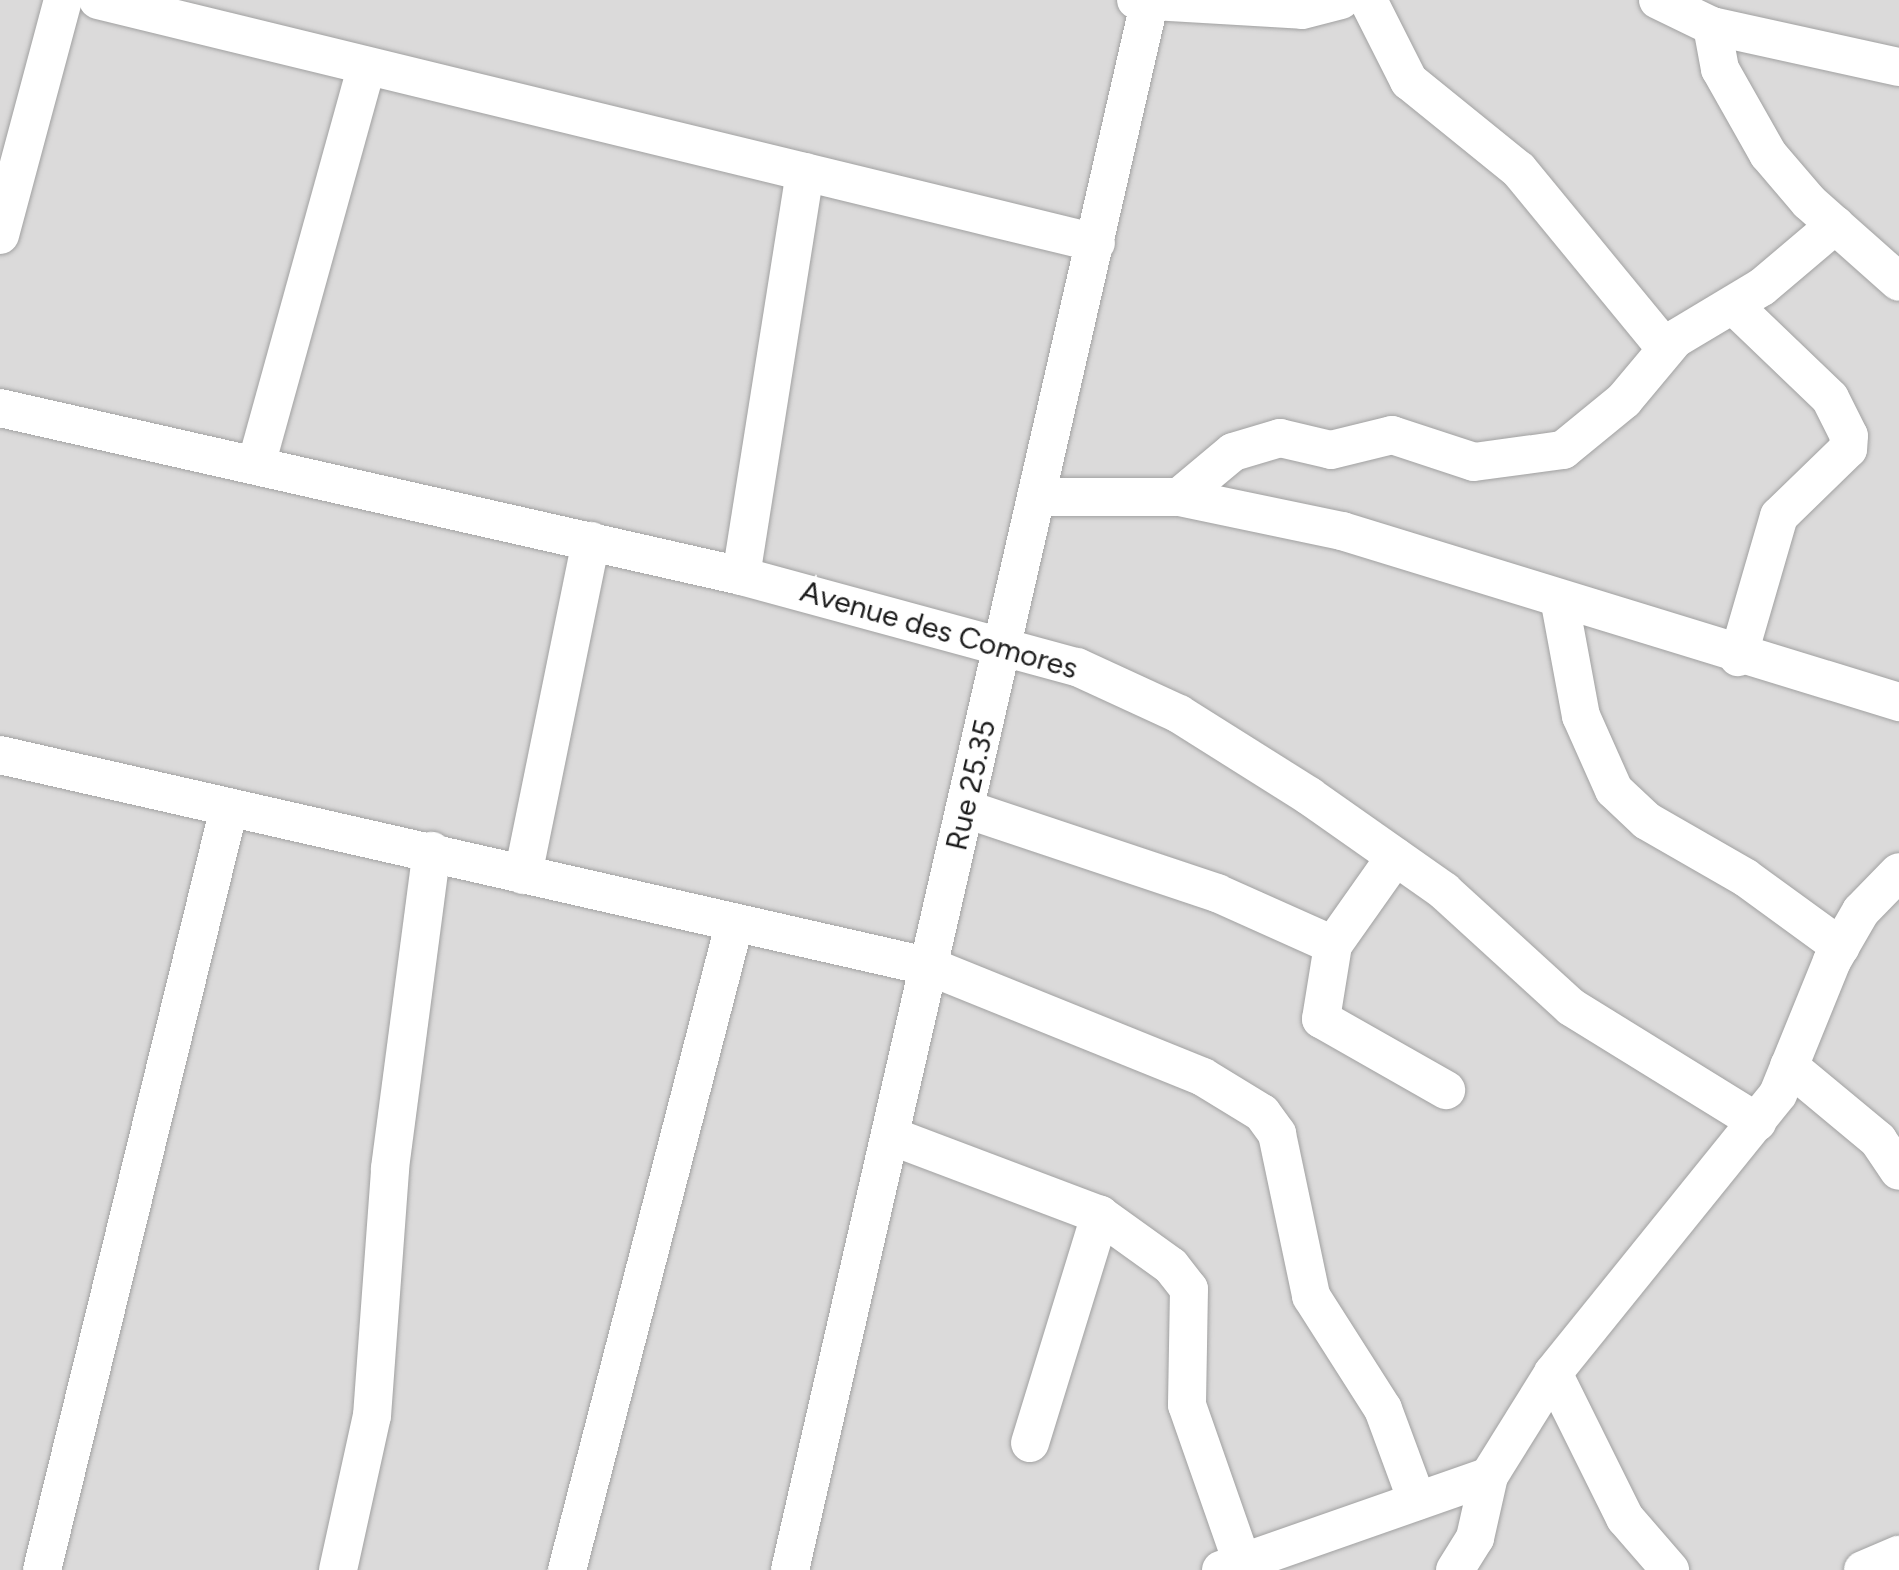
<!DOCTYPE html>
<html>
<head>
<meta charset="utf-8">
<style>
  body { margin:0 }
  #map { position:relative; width:1899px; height:1570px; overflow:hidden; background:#eeeae4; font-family:Figtree,sans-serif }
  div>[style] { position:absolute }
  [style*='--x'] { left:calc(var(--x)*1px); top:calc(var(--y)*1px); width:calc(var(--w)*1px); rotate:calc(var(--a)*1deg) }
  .residential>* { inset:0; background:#dbdada }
  .roads { filter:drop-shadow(0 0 2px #a1a1a1) drop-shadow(0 0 2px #a1a1a1) }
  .street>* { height:38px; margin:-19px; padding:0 19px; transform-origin:19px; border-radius:19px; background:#fff }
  span { translate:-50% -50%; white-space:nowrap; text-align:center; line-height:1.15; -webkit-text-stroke:9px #fff; paint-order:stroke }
  .street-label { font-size:30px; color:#1d1d1d }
</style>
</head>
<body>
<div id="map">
  <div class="residential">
    <i style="clip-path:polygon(0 0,1899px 0,1899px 1570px,0 1570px)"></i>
  </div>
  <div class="roads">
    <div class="street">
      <i style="--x:98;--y:0;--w:1027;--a:13.68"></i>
      <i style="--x:1136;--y:0;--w:166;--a:3.4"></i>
      <i style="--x:1302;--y:10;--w:40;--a:-14.4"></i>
      <i style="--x:1368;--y:0;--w:91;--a:63.2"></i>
      <i style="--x:1409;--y:81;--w:141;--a:39"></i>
      <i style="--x:1519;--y:170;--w:230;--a:50.6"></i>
      <i style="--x:1658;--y:0;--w:60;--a:25.7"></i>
      <i style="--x:1712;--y:26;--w:191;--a:12.4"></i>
      <i style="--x:1712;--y:26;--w:44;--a:79.5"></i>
      <i style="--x:1720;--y:69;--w:98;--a:60.5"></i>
      <i style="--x:1768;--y:154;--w:63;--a:49.5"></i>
      <i style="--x:1809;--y:202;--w:120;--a:41.6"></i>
      <i style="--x:0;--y:235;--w:243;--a:-75"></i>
      <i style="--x:1734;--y:306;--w:133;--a:43.8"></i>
      <i style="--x:1830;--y:398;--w:42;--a:63.4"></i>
      <i style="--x:1849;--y:436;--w:13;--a:94"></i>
      <i style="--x:1848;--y:449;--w:96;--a:135.8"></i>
      <i style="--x:1779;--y:516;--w:147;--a:106.2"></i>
      <i style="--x:0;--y:408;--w:760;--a:12.77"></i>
      <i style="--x:741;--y:576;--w:348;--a:15.2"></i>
      <i style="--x:1077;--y:667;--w:112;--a:24.7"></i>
      <i style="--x:1179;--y:714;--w:154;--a:32.2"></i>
      <i style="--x:1309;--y:796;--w:165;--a:35.1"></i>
      <i style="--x:1444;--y:891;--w:172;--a:42.4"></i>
      <i style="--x:1571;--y:1007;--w:219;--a:31.7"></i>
      <i style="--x:256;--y:465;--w:414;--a:-74.5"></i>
      <i style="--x:1038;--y:497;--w:141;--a:0"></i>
      <i style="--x:1179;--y:497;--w:167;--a:11.8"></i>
      <i style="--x:1342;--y:531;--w:583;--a:17.07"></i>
      <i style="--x:1179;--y:497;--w:70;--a:-39.8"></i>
      <i style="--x:1233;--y:452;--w:49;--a:-16.6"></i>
      <i style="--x:1280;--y:438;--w:52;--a:13.2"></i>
      <i style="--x:1331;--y:450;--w:63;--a:-13.8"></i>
      <i style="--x:1392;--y:435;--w:86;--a:18.2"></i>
      <i style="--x:1474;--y:462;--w:90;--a:-7.7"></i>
      <i style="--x:1563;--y:450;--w:79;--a:-39.3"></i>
      <i style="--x:1624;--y:400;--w:80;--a:-50.1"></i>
      <i style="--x:1675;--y:339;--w:101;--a:-30.9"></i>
      <i style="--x:1762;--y:287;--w:96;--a:-40.3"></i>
      <i style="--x:741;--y:576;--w:409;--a:-81"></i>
      <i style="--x:1560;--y:603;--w:115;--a:79.5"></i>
      <i style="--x:1581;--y:716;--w:81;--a:66"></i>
      <i style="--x:1614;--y:790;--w:45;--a:43.2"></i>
      <i style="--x:1647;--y:821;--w:114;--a:29.9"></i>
      <i style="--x:1746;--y:878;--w:117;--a:36"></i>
      <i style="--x:0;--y:755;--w:955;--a:12.83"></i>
      <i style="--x:931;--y:967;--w:293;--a:22"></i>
      <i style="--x:1203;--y:1077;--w:69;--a:31.4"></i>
      <i style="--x:1262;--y:1113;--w:26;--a:54"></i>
      <i style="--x:1277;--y:1134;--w:166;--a:78.1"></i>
      <i style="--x:1311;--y:1296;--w:134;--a:57.5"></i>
      <i style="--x:1383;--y:1409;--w:98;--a:69.7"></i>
      <i style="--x:966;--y:809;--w:265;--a:18.5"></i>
      <i style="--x:1217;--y:893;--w:127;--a:24.1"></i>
      <i style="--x:1333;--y:945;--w:108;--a:-54.8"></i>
      <i style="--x:523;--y:875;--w:341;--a:-78.5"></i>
      <i style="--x:1333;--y:945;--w:75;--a:99.2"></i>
      <i style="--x:1321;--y:1019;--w:144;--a:29.6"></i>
      <i style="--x:1789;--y:1066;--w:116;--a:39.7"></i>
      <i style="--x:1878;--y:1140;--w:37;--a:56"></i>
      <i style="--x:891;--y:1136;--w:223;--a:20.7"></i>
      <i style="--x:1100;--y:1215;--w:87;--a:35.7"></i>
      <i style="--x:1171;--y:1266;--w:29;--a:52"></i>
      <i style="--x:1189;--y:1289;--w:116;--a:91"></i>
      <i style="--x:1187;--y:1405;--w:166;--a:70.7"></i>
      <i style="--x:1553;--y:1373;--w:162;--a:63.6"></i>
      <i style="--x:1625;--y:1518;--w:69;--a:49.1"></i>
      <i style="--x:1030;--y:1443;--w:239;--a:-72.9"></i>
      <i style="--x:42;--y:1570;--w:780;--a:-76.21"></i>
      <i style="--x:338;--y:1570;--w:158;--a:-77.6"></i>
      <i style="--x:372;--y:1416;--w:249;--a:-85.8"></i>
      <i style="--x:390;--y:1168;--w:320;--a:-82.5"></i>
      <i style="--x:567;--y:1570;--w:666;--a:-75.48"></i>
      <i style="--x:790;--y:1570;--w:1611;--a:-77.09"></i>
      <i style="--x:1221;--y:1570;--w:284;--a:-19.3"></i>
      <i style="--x:1489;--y:1476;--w:121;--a:-58.1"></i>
      <i style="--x:1553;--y:1373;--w:358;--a:-51.1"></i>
      <i style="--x:1778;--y:1094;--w:144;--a:-67.9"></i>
      <i style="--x:1832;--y:961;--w:58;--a:-59.9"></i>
      <i style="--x:1861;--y:911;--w:54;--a:-45.7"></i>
      <i style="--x:1455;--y:1570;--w:38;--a:-58"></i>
      <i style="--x:1475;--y:1538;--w:64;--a:-77.3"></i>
      <i style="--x:1863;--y:1570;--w:39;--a:-23"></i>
    </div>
  </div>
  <div class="street-label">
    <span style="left:939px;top:630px;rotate:16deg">Avenue des Comores</span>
    <span style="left:971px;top:785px;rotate:-77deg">Rue 25.35</span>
  </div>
</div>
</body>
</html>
